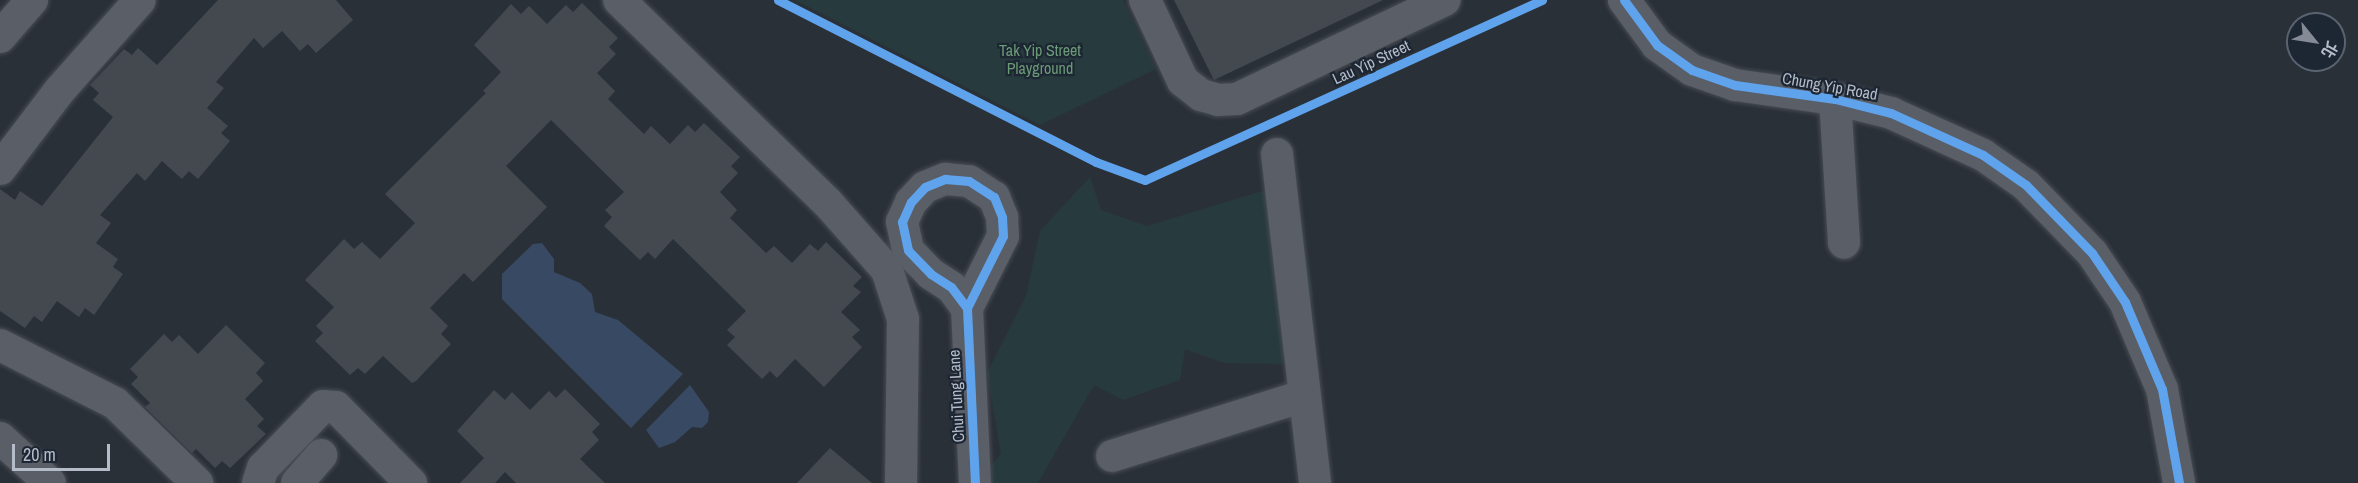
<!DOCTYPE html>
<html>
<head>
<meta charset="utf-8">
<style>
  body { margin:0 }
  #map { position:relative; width:2358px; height:483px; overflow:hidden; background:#2a3038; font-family:"Archivo Narrow","Noto Sans TC",sans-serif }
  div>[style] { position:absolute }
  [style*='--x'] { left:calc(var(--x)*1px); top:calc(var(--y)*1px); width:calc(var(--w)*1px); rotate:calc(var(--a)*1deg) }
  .green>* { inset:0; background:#273a3e }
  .water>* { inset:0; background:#384963 }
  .building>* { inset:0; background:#444950 }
  .roads { filter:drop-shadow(0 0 2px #484c53) drop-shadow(0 0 2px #484c53) }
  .minor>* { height:32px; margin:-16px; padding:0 16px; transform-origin:16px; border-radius:16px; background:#5a5e66 }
  .cycleway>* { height:9px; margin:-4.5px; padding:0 4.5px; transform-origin:4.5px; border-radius:4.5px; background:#60a3ed }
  span { translate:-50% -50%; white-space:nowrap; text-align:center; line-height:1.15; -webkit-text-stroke:4.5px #1d2633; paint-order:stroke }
  .park-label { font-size:16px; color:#6b9a76 }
  .street-label { font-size:16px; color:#b4bcc9 }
  .north { position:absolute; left:2286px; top:12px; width:60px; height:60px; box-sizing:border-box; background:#1d2633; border:2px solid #59626f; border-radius:50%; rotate:120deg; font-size:16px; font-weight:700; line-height:24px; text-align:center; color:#b4bcc9 }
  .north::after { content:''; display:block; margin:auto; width:21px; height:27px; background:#848b96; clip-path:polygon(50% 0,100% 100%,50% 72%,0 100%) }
  .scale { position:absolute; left:12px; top:444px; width:98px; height:27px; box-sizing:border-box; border:3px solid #b4bcc9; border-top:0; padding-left:8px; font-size:18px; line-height:21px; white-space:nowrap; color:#b4bcc9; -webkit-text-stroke:4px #1d2633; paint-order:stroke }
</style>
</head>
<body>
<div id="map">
  <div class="green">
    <i style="clip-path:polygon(795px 0,1123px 0,1156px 69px,1040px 125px)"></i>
    <i style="clip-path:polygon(1090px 177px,1101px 210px,1147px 226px,1295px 181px,1313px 296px,1282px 364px,1224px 363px,1185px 349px,1180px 380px,1123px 400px,1094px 385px,1038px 483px,989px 483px,984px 474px,1001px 454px,987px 373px,1026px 296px,1040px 231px)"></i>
  </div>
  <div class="water">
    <i style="clip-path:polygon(542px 243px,554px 259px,554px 272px,580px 283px,592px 294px,595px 312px,618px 320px,683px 374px,631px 428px,502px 299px,502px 274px,533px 244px)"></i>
    <i style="clip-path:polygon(690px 385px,709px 412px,708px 422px,702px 428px,692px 427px,675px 442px,659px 448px,646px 430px)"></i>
  </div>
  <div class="building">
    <i style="clip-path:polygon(218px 0,336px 0,353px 20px,316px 53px,308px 44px,300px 51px,282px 31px,263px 48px,254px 38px,216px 82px,224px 88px,207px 108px,228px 126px,221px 133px,230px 141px,198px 179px,189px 171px,182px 179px,162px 161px,145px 181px,137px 173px,100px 215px,111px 223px,96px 243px,118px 259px,113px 267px,123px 274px,94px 315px,85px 308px,79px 317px,57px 301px,42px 322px,34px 316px,25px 328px,0 311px,0 189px,15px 200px,20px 191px,42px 206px,113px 117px,93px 100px,99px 93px,90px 85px,124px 49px,132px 55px,138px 48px,157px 65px)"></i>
    <i style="clip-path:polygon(1174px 0,1383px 0,1214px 80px)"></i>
    <i style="clip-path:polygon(582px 3px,618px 38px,609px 47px,616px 54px,597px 73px,615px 91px,608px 99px,644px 134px,651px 126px,670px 144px,688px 125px,695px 132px,704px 123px,740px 157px,731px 166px,738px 173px,720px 192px,737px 210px,730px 218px,766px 253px,774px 246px,792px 263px,810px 244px,818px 251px,826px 242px,862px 277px,853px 286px,861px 292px,841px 312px,860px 330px,852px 337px,862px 347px,824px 387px,795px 359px,777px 378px,770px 371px,762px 379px,727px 345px,735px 337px,727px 330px,746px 311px,673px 239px,655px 259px,648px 252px,640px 260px,604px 226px,612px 217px,605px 210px,624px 192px,551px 120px,506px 166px,547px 207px,473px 282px,464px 273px,430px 308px,448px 326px,441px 334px,451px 344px,416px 381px,412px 383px,383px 356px,365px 374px,358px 368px,350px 375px,315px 341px,323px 333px,316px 326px,334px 307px,305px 280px,344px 239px,354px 249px,362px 242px,380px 259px,415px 223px,385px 194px,486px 93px,483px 91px,501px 72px,474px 45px,511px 4px,521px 14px,529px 6px,547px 24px,566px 5px,573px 12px)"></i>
    <i style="clip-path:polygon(226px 325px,265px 363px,256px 373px,263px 381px,245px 399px,264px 419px,257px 426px,266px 434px,230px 468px,222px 461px,215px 468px,196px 449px,192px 453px,145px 407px,150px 403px,131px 384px,138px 377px,130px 369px,164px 334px,172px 342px,179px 335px,198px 354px)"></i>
    <i style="clip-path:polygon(565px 389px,600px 424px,592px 432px,599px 440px,580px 459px,605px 483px,516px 483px,505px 472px,495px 483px,460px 483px,484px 458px,457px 431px,494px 390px,505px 400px,512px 392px,530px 410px,549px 391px,556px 398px)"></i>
    <i style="clip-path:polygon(830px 448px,872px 483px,797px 483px)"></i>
  </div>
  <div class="roads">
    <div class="minor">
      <i style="--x:619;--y:0;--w:290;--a:44.2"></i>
      <i style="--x:827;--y:202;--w:91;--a:48.6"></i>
      <i style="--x:887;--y:270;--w:52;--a:71.9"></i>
      <i style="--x:903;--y:319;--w:164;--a:90.7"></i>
      <i style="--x:1145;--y:0;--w:89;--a:64.9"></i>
      <i style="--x:1183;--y:81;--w:23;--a:38"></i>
      <i style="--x:1201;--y:95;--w:18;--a:16"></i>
      <i style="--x:1218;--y:100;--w:19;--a:-3"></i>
      <i style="--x:1237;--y:99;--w:230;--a:-25.5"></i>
      <i style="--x:1624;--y:0;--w:56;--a:53.7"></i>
      <i style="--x:1657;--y:45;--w:43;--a:35.5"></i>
      <i style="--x:1692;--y:70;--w:46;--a:19.2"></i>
      <i style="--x:1735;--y:85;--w:101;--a:8"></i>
      <i style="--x:1835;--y:99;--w:58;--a:14"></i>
      <i style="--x:1891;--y:113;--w:101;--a:24.5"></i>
      <i style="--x:1983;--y:155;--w:52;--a:34.9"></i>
      <i style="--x:2026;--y:185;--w:95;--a:45.9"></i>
      <i style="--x:2092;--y:253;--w:59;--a:56"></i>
      <i style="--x:2125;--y:302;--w:95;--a:67"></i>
      <i style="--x:2162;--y:389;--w:96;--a:79.7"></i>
      <i style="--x:0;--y:37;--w:49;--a:-49.1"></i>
      <i style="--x:1835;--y:99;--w:144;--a:86.4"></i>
      <i style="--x:1277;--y:154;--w:331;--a:83.4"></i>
      <i style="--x:0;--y:169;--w:99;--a:-52.8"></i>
      <i style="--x:60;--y:90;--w:120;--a:-48.4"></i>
      <i style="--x:967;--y:308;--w:26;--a:-127"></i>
      <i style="--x:951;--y:287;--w:24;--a:-147"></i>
      <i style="--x:931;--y:274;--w:33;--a:-134"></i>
      <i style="--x:908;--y:250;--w:29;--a:-102"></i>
      <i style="--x:902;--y:222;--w:22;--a:-66"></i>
      <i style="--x:911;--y:202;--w:21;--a:-47"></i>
      <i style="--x:925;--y:187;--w:22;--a:-22"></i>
      <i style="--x:945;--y:179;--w:24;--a:5"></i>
      <i style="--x:969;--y:181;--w:30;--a:33"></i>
      <i style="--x:994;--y:197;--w:22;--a:68"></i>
      <i style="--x:1002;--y:217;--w:19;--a:87"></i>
      <i style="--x:1003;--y:236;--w:80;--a:116.6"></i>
      <i style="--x:967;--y:308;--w:175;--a:87.4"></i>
      <i style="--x:0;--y:345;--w:129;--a:26.8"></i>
      <i style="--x:115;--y:403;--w:115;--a:44.3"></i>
      <i style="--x:0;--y:438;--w:67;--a:42"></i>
      <i style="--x:1112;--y:456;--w:201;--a:-17.4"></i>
      <i style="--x:258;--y:483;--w:16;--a:-72"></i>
      <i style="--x:263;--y:468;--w:86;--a:-45.9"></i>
      <i style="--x:323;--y:406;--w:13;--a:4"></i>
      <i style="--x:336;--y:407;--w:107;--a:45.4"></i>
      <i style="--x:297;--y:483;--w:37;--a:-49"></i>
    </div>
  </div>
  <div class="cycleway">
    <i style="--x:778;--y:0;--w:357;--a:27"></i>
    <i style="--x:1096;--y:162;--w:52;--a:20.2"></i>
    <i style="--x:1145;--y:180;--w:436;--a:-24.4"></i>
    <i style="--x:1624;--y:0;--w:56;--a:53.7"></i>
    <i style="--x:1657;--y:45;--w:43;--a:35.5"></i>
    <i style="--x:1692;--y:70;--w:46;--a:19.2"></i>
    <i style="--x:1735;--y:85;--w:101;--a:8"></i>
    <i style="--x:1835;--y:99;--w:58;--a:14"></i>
    <i style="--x:1891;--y:113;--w:101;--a:24.5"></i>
    <i style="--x:1983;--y:155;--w:52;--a:34.9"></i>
    <i style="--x:2026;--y:185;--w:95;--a:45.9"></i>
    <i style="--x:2092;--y:253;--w:59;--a:56"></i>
    <i style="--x:2125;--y:302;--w:95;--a:67"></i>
    <i style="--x:2162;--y:389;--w:96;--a:79.7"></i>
    <i style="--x:967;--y:308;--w:26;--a:-127"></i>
    <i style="--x:951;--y:287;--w:24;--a:-147"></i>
    <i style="--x:931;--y:274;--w:33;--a:-134"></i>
    <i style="--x:908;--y:250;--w:29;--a:-102"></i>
    <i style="--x:902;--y:222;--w:22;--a:-66"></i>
    <i style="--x:911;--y:202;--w:21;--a:-47"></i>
    <i style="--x:925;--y:187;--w:22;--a:-22"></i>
    <i style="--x:945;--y:179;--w:24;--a:5"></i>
    <i style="--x:969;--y:181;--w:30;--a:33"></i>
    <i style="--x:994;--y:197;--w:22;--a:68"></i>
    <i style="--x:1002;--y:217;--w:19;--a:87"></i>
    <i style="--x:1003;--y:236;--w:80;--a:116.6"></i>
    <i style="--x:967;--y:308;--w:175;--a:87.4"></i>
  </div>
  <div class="park-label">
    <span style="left:1040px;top:59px">Tak Yip Street<br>Playground</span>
  </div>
  <div class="street-label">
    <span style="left:1371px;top:62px;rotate:-25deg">Lau Yip Street</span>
    <span style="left:1830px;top:86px;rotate:10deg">Chung Yip Road</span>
    <span style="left:956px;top:396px;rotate:-93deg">Chui Tung Lane</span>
  </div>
  <div class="north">北</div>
  <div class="scale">20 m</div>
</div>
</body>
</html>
